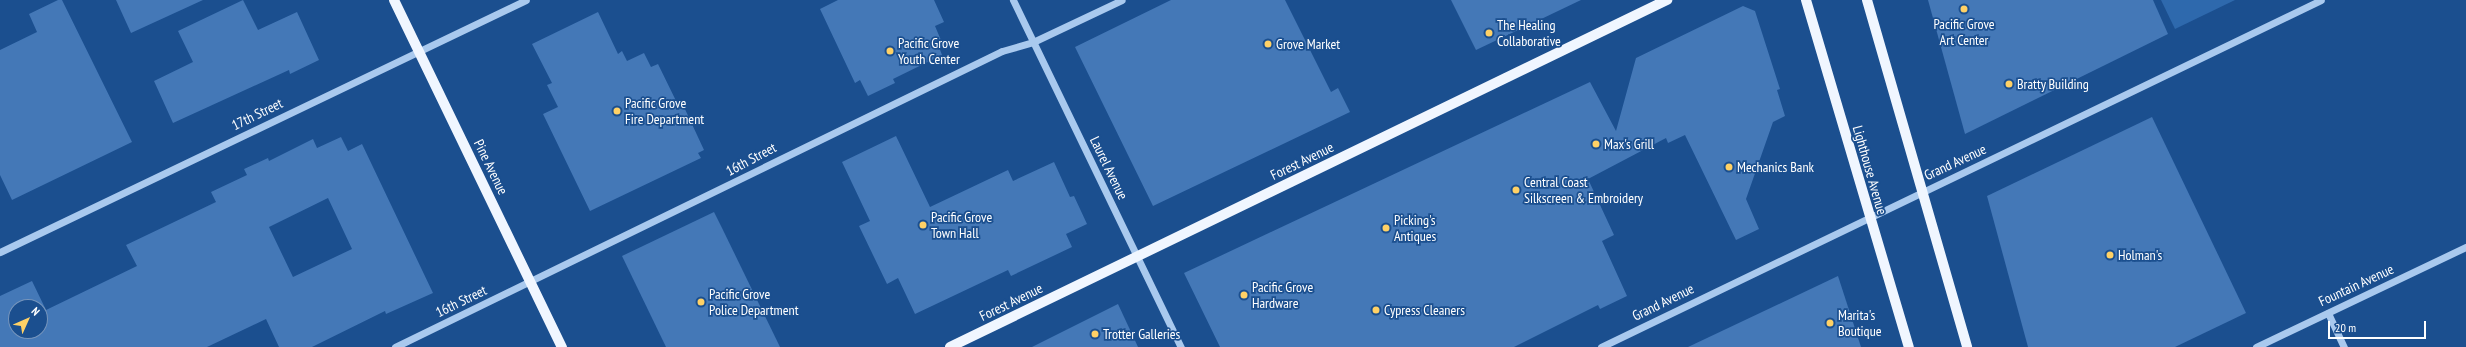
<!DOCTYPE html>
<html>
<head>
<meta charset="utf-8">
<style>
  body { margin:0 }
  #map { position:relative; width:2466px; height:347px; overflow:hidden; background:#1b4f8f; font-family:"PT Sans Narrow",sans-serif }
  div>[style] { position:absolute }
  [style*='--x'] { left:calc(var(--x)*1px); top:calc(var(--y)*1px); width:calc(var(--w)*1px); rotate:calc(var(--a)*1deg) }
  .green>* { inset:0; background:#2e69ad }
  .building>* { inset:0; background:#4478b7 }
  .minor>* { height:7px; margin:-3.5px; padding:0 3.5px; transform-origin:3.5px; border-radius:3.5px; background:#a9c9ee }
  .major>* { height:10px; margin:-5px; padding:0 5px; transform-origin:5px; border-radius:5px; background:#f0f6ff }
  .dots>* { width:11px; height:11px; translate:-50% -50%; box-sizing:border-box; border:2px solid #1b4f8f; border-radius:50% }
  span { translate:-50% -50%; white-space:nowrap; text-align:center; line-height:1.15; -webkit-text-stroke:3.5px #1b4f8f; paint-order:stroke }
  .poi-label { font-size:14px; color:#fff }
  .left { translate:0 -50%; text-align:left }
  .street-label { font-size:14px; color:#fff }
  .north { position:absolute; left:8px; top:299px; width:40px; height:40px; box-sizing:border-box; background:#1b4f8f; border:1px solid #7695bc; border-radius:50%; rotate:45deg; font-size:11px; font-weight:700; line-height:16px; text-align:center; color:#fff }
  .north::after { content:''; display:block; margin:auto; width:14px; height:18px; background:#ffd166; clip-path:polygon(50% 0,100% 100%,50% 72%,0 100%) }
  .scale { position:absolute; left:2328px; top:321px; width:98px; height:18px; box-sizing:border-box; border:2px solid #fff; border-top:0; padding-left:5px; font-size:12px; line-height:14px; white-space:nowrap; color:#fff; -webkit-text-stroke:3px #1b4f8f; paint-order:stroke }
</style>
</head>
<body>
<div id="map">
  <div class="green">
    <i style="clip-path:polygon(2161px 0,2235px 0,2175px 29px)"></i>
  </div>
  <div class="building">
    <i style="clip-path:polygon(58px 0,62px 0,132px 142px,12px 200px,0 175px,0 50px,37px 32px,29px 14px)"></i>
    <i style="clip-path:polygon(116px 0,203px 0,131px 33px)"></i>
    <i style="clip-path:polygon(243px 0,258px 30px,297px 12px,319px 60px,290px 74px,289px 70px,173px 123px,154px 81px,193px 62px,178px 31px)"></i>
    <i style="clip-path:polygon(838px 0,934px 0,944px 22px,935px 26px,943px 45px,939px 47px,942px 55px,893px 79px,895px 83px,868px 96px,860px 80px,855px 83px,820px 9px)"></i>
    <i style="clip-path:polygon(1171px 0,1285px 0,1331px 92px,1338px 88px,1350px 112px,1153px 206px,1075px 47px)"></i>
    <i style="clip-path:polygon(1451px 0,1581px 0,1476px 50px)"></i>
    <i style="clip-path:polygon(1928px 0,2153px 0,2168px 34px,1965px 134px)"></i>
    <i style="clip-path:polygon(1743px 6px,1755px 11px,1780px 89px,1777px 90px,1785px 116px,1773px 122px,1746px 199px,1759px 229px,1736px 240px,1685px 135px,1668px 143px,1666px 138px,1588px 179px,1614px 235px,1602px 241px,1627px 296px,1600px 309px,1598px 305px,1514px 347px,1220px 347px,1184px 273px,1590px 82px,1616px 131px,1636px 58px)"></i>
    <i style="clip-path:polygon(598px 12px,618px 54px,622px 51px,627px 61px,644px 53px,651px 67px,658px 64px,680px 109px,684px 107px,704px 150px,698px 153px,701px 158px,590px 211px,543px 114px,558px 107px,547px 85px,552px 83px,532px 44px)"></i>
    <i style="clip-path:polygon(2152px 117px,2246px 313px,2175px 347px,2028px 347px,1987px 196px)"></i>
    <i style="clip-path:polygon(896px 136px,930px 207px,1008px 170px,1013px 181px,1054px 162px,1070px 197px,1074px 196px,1087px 224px,1066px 234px,1072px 247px,1011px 276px,1008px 270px,915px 314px,898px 278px,887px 284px,859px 226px,870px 221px,842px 162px)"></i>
    <i style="clip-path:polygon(evenodd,341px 137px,348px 151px,362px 144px,433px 293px,386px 314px,385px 311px,312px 347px,279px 347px,266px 319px,207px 347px,0 347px,0 296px,32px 281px,46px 310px,137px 266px,126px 245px,216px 202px,211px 192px,247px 175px,244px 169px,268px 158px,269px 161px,313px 139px,317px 148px,341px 137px,328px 198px,352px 249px,293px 277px,269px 227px,328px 198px,341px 137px,16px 307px,40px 307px,40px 331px,16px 331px,16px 307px)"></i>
    <i style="clip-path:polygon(714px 212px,722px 228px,780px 347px,666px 347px,622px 256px)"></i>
    <i style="clip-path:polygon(1838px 276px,1861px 347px,1688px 347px)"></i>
    <i style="clip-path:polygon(1118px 304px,1138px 347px,1032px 347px)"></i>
  </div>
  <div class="minor">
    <i style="--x:1013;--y:0;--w:386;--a:64.2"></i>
    <i style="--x:0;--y:252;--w:583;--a:-25.6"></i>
    <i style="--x:2328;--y:313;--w:38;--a:65"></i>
    <i style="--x:395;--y:347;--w:675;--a:-26"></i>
    <i style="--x:1002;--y:51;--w:32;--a:-16"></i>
    <i style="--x:1033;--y:42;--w:98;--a:-25.3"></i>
    <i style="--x:1601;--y:347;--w:799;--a:-25.73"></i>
    <i style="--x:2256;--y:347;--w:233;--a:-25.5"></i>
  </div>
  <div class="major">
    <i style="--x:394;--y:0;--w:386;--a:64.2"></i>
    <i style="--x:1806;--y:0;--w:362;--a:73.5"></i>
    <i style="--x:1867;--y:0;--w:361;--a:73.9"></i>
    <i style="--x:950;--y:347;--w:797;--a:-25.83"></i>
  </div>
  <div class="dots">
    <i style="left:1964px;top:9px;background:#ffd166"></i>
    <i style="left:1489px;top:33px;background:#ffd166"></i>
    <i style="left:1268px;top:44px;background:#ffd166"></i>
    <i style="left:890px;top:51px;background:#ffd166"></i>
    <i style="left:2009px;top:84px;background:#ffd166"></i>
    <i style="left:617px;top:111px;background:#ffd166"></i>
    <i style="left:1596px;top:144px;background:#ffd166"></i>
    <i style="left:1729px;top:167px;background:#ffd166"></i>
    <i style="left:1516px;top:190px;background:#ffd166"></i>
    <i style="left:923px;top:225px;background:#ffd166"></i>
    <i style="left:1386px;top:228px;background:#ffd166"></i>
    <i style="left:2110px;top:255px;background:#ffd166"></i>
    <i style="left:1244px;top:295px;background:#ffd166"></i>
    <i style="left:701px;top:302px;background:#ffd166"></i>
    <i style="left:1376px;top:310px;background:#ffd166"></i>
    <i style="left:1830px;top:323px;background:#ffd166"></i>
    <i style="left:1095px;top:334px;background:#ffd166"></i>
  </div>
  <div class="poi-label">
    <span style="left:1964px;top:32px">Pacific Grove<br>Art Center</span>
    <span class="left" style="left:1497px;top:33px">The Healing<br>Collaborative</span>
    <span class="left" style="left:898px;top:51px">Pacific Grove<br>Youth Center</span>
    <span class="left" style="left:1276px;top:44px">Grove Market</span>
    <span class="left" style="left:2017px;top:84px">Bratty Building</span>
    <span class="left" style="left:625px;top:111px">Pacific Grove<br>Fire Department</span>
    <span class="left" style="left:1604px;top:144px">Max's Grill</span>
    <span class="left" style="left:1737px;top:167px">Mechanics Bank</span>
    <span class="left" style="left:1524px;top:190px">Central Coast<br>Silkscreen &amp; Embroidery</span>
    <span class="left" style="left:931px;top:225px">Pacific Grove<br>Town Hall</span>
    <span class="left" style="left:1394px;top:228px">Picking's<br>Antiques</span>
    <span class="left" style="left:2118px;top:255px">Holman's</span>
    <span class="left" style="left:1252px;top:295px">Pacific Grove<br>Hardware</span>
    <span class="left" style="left:709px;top:302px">Pacific Grove<br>Police Department</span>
    <span class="left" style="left:1384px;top:310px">Cypress Cleaners</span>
    <span class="left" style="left:1838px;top:323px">Marita's<br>Boutique</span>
    <span class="left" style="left:1103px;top:334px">Trotter Galleries</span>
  </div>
  <div class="street-label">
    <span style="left:257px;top:114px;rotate:-26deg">17th Street</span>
    <span style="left:751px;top:159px;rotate:-28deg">16th Street</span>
    <span style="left:1302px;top:161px;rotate:-26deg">Forest Avenue</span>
    <span style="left:1955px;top:162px;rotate:-25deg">Grand Avenue</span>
    <span style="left:491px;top:167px;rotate:64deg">Pine Avenue</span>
    <span style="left:1109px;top:168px;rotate:64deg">Laurel Avenue</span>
    <span style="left:1870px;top:170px;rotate:74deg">Lighthouse Avenue</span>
    <span style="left:2356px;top:285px;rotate:-25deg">Fountain Avenue</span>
    <span style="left:461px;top:301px;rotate:-26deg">16th Street</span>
    <span style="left:1011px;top:302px;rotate:-26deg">Forest Avenue</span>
    <span style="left:1663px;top:302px;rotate:-26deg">Grand Avenue</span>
  </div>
  <div class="north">N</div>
  <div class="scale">20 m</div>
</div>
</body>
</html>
